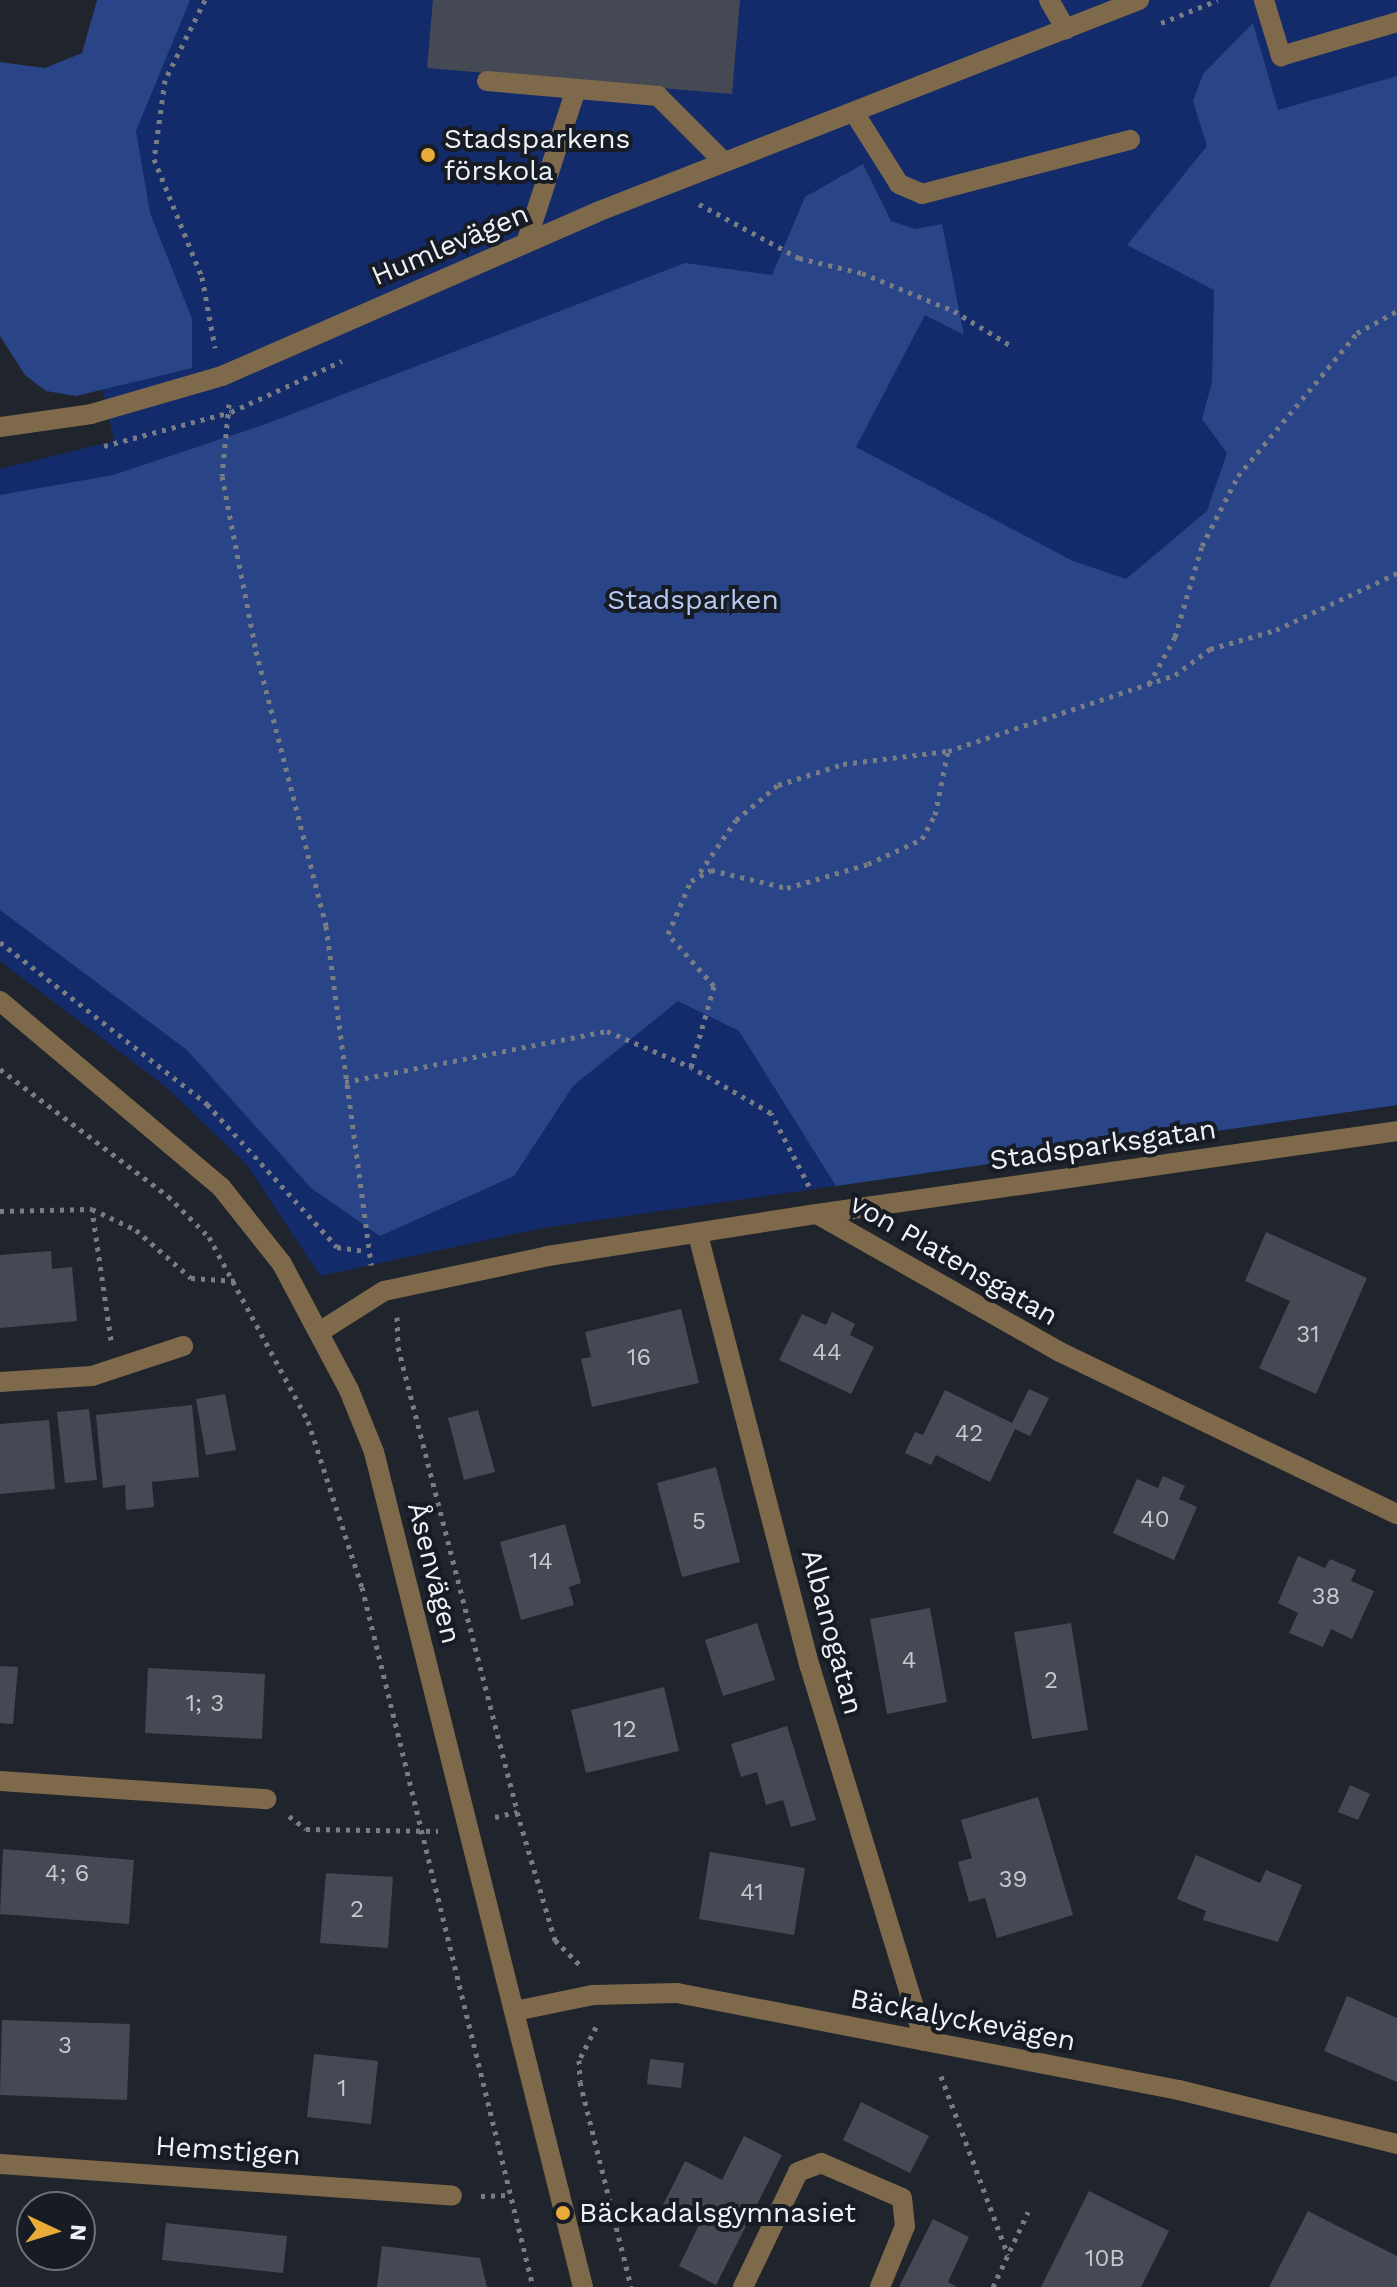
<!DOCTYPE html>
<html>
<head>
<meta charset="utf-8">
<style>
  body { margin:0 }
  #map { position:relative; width:1397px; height:2287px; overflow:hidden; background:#20242d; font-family:"Work Sans",sans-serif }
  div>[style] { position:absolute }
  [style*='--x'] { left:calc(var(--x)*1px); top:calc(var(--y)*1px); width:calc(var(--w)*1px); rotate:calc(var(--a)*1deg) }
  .green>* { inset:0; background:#132b6a }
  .forest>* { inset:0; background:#294587 }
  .building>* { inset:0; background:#444953 }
  .path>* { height:5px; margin-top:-2.5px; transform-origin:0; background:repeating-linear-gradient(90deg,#787c84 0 4px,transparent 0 10px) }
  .minor>* { height:20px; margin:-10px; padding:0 10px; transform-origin:10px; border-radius:10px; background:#7e6a4b }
  .dots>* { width:22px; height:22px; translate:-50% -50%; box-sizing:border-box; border:4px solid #171b23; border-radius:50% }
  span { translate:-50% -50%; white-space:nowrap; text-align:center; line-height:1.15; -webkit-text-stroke:8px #171b23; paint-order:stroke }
  .number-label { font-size:24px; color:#c4c7ce }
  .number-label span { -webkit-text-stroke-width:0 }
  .poi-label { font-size:28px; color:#eef1f7 }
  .left { translate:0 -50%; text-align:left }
  .street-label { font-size:28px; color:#eef1f7 }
  .park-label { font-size:28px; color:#b5c8ef }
  .north { position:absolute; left:16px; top:2191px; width:80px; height:80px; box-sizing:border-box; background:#171b23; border:2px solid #6d7178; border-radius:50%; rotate:94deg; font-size:22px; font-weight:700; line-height:32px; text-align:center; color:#eef1f7 }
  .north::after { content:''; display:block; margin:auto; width:28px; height:36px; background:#e9ab38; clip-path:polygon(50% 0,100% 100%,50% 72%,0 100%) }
</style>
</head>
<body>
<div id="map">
  <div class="green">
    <i style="clip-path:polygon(128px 0,1397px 0,1397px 1105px,543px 1228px,320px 1276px,247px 1165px,166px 1087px,0 961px,0 469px,114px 441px,82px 292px)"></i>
  </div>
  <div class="forest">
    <i style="clip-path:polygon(97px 0,190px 0,136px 131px,150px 213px,192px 319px,192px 368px,76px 396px,46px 391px,25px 375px,0 336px,0 62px,45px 68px,82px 53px)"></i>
    <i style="clip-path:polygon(1253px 23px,1278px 110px,1397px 76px,1397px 1105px,836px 1186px,739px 1031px,678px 1001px,573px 1086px,514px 1176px,380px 1236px,311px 1188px,187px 1050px,0 910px,0 495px,113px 475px,263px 425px,685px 263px,772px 275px,805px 197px,863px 164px,891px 221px,915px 229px,942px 224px,964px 335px,925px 315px,856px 447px,1073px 561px,1126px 579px,1207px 511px,1227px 453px,1202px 419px,1212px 382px,1214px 290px,1127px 245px,1207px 146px,1193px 101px,1203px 74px)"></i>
  </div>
  <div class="building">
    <i style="clip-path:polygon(433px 0,740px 0,732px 94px,427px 68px)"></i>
    <i style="clip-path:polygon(1266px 1232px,1367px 1278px,1316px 1394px,1259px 1368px,1290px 1301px,1245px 1281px)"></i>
    <i style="clip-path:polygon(51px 1251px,52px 1269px,72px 1267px,77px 1321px,0 1328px,0 1255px)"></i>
    <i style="clip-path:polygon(681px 1309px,699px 1383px,592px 1407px,581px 1359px,591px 1357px,585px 1332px)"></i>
    <i style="clip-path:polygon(832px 1312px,855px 1324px,850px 1335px,874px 1347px,851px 1394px,779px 1360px,802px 1314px,826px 1325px)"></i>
    <i style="clip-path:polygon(1029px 1389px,1049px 1398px,1030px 1436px,1015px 1429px,990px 1482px,936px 1455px,931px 1465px,905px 1453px,915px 1432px,923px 1435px,945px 1390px,1012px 1423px)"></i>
    <i style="clip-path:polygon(225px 1394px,236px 1450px,206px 1455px,196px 1399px)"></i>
    <i style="clip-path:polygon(192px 1405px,199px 1477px,152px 1482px,154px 1507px,126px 1510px,125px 1485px,103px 1488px,96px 1415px)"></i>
    <i style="clip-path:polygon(89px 1409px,97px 1480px,65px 1483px,57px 1412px)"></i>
    <i style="clip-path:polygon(478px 1410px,495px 1472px,464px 1480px,448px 1418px)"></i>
    <i style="clip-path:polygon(49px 1420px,55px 1489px,0 1494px,0 1424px)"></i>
    <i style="clip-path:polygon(716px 1467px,740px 1562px,682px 1577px,657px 1483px)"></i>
    <i style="clip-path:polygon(1163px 1476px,1185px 1486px,1179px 1499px,1197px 1507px,1174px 1560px,1113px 1533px,1137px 1479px,1158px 1488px)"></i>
    <i style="clip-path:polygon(565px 1524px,581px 1583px,569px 1587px,574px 1605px,521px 1620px,500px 1542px)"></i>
    <i style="clip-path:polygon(1298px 1556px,1325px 1568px,1330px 1559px,1356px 1570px,1351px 1581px,1374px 1591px,1352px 1639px,1331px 1629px,1323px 1647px,1289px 1633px,1298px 1613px,1278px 1603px)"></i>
    <i style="clip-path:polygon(930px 1608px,947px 1702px,887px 1714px,870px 1619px)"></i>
    <i style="clip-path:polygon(757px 1623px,775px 1680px,723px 1696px,705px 1640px)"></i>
    <i style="clip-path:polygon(1071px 1623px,1088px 1730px,1032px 1739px,1014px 1632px)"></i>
    <i style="clip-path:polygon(0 1666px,18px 1667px,13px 1724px,0 1723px)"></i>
    <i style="clip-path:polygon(148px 1668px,265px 1674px,262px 1739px,145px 1733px)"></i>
    <i style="clip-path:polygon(664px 1687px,679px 1751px,586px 1773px,571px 1710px)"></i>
    <i style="clip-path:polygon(787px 1726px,816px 1820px,791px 1827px,783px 1800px,766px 1805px,757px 1772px,741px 1777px,731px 1744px)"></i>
    <i style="clip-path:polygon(1350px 1785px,1370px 1794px,1358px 1820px,1338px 1812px)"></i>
    <i style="clip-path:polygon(1038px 1797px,1073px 1915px,997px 1938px,985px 1898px,969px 1902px,958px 1862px,972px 1858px,961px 1820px)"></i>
    <i style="clip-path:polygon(3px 1849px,134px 1860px,129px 1924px,0 1914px)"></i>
    <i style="clip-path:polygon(710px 1852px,805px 1868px,794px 1935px,699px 1919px)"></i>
    <i style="clip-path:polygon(1196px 1855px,1260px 1883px,1266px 1870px,1302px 1885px,1278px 1942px,1203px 1920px,1206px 1911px,1177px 1899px)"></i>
    <i style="clip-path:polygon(326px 1873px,393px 1877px,388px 1948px,320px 1943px)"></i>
    <i style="clip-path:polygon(1347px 1996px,1397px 2018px,1397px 2082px,1324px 2051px)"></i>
    <i style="clip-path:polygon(2px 2020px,130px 2024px,127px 2100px,0 2095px)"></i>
    <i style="clip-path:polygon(314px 2054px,378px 2061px,371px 2124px,307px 2117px)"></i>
    <i style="clip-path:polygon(650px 2059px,684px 2063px,681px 2088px,647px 2084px)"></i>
    <i style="clip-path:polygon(861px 2102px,929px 2136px,910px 2173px,843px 2140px)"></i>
    <i style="clip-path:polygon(744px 2136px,782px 2155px,716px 2285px,679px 2266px,700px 2223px,663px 2205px,685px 2161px,722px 2180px)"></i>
    <i style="clip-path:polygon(1089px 2191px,1169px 2231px,1141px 2287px,1041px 2287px)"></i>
    <i style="clip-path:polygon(1308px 2211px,1397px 2256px,1397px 2287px,1269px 2287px)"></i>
    <i style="clip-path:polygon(933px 2219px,969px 2237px,948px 2282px,957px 2287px,899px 2287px)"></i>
    <i style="clip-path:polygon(166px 2223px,287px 2236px,283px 2273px,162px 2260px)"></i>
    <i style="clip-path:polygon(382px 2246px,480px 2258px,487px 2287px,377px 2287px)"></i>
  </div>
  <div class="path">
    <i style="--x:205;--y:0;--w:89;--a:116.6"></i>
    <i style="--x:165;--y:80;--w:80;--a:97.9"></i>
    <i style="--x:154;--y:159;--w:127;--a:67.9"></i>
    <i style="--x:202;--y:277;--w:72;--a:79.6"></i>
    <i style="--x:1161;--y:23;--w:61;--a:-22"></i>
    <i style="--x:699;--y:204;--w:114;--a:28.4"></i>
    <i style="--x:799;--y:258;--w:65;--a:13.4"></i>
    <i style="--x:862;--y:273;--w:100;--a:22.4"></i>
    <i style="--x:954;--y:311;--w:66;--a:31.3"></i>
    <i style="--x:229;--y:404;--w:72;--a:95.6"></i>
    <i style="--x:222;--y:476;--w:178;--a:79"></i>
    <i style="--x:256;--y:651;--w:284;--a:75.7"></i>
    <i style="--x:326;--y:926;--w:342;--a:82.4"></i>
    <i style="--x:104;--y:446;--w:131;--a:-15"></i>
    <i style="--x:231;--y:412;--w:122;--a:-24.7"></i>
    <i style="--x:1149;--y:684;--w:54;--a:-61"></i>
    <i style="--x:1175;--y:637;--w:95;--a:-73.5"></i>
    <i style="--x:1202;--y:546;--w:79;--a:-62.8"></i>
    <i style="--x:1238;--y:476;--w:186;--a:-50.2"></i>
    <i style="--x:1357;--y:333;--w:46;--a:-28.8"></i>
    <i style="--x:700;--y:872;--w:63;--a:-55.3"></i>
    <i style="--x:736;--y:820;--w:55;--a:-39.8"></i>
    <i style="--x:778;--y:785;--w:68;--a:-17.9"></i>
    <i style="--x:843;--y:764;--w:106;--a:-7.1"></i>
    <i style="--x:0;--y:942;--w:263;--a:38"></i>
    <i style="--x:207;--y:1104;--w:193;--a:47.7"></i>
    <i style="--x:337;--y:1247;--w:28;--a:8"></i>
    <i style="--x:0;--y:1069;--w:211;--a:37.1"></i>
    <i style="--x:168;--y:1196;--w:58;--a:45"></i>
    <i style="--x:209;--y:1237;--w:209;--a:61.7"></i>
    <i style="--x:308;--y:1421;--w:175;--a:72"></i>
    <i style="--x:362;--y:1587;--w:721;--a:76.27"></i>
    <i style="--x:345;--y:1082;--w:267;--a:-11"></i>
    <i style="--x:607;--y:1031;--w:91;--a:23.2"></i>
    <i style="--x:809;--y:1186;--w:82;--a:-117.5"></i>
    <i style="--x:771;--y:1113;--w:92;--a:-150.1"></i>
    <i style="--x:691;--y:1067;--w:84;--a:-74.1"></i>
    <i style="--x:714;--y:986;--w:69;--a:-131.5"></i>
    <i style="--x:668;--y:934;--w:58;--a:-66.5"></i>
    <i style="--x:691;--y:881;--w:23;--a:-29"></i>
    <i style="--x:711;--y:870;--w:78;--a:13.3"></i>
    <i style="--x:787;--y:888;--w:84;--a:-16.5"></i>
    <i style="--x:868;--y:864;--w:60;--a:-24.8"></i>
    <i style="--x:922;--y:839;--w:27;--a:-62"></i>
    <i style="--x:935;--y:815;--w:65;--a:-78.5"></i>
    <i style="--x:948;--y:751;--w:239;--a:-18.5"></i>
    <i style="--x:1175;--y:675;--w:44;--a:-36.6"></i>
    <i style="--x:1210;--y:649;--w:69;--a:-16.1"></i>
    <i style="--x:1276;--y:630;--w:134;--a:-25.2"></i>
    <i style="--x:0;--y:1211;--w:92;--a:-1.2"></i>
    <i style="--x:397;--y:1317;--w:30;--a:88"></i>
    <i style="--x:398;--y:1347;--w:480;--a:75.6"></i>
    <i style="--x:517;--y:1812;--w:134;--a:73.5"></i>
    <i style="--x:555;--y:1940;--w:37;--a:45"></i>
    <i style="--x:111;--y:1340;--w:132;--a:-98.3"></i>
    <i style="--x:92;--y:1209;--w:49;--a:25.5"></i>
    <i style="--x:136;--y:1230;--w:73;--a:41.1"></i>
    <i style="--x:191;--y:1278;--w:47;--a:3.7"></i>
    <i style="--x:289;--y:1816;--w:21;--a:37"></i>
    <i style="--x:306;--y:1829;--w:132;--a:0.9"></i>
    <i style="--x:495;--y:1817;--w:23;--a:-13"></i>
    <i style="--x:596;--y:2027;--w:37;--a:117"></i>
    <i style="--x:579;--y:2060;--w:22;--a:87"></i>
    <i style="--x:580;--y:2082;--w:211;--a:76"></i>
    <i style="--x:941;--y:2076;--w:191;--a:69.5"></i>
    <i style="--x:481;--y:2196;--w:28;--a:-2"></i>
    <i style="--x:993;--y:2287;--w:83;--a:-65"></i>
  </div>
  <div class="minor">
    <i style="--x:1049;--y:0;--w:34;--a:60"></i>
    <i style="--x:1264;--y:0;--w:59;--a:73.1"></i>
    <i style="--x:1281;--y:56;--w:121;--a:-16.3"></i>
    <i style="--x:487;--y:81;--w:172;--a:5"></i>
    <i style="--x:658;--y:96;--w:93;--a:45"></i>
    <i style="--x:855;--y:114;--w:83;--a:57.8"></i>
    <i style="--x:899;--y:184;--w:25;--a:23"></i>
    <i style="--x:922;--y:194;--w:215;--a:-14.6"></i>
    <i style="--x:526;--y:243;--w:162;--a:-72"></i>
    <i style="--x:0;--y:427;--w:92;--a:-8.1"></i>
    <i style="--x:91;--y:414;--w:136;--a:-16.2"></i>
    <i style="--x:222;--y:376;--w:409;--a:-23.6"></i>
    <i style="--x:597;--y:212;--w:582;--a:-21.36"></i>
    <i style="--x:0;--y:1001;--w:289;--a:40.1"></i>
    <i style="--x:221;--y:1187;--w:98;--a:51.6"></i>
    <i style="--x:282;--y:1264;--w:143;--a:62"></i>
    <i style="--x:349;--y:1390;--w:67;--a:68"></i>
    <i style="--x:374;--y:1452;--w:861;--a:75.95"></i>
    <i style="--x:817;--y:1214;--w:586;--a:-8.14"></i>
    <i style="--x:698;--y:1235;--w:446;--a:75.5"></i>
    <i style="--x:810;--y:1667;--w:391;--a:73"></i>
    <i style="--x:321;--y:1331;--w:75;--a:-32.4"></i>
    <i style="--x:384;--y:1291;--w:168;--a:-12"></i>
    <i style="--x:548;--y:1256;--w:272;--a:-8.9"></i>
    <i style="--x:817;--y:1214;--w:279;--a:29.6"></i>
    <i style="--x:1060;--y:1352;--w:374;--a:25.7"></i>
    <i style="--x:0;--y:1382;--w:92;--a:-3.7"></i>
    <i style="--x:92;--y:1376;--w:96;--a:-18.2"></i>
    <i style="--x:0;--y:1781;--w:267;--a:3.9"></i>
    <i style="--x:515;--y:2011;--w:80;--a:-11.6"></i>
    <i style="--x:593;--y:1995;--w:84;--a:-1.4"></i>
    <i style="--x:677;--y:1993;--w:511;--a:10.94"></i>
    <i style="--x:1179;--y:2090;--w:225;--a:13.9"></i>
    <i style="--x:0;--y:2164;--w:453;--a:4"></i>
    <i style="--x:743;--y:2287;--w:127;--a:-64.4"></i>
    <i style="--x:798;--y:2172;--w:25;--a:-21"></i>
    <i style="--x:821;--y:2163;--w:88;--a:23.4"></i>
    <i style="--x:902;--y:2198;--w:28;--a:84"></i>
    <i style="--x:905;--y:2226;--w:66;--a:112.3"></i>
  </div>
  <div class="dots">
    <i style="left:428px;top:155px;background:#e9ab38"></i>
    <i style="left:563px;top:2213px;background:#e9ab38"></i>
  </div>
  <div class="number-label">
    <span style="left:1308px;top:1335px">31</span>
    <span style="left:827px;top:1353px">44</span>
    <span style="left:639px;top:1358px">16</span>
    <span style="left:969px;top:1434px">42</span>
    <span style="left:1155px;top:1520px">40</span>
    <span style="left:699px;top:1522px">5</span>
    <span style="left:541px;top:1562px">14</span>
    <span style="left:1326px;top:1597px">38</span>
    <span style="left:909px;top:1661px">4</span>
    <span style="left:1051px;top:1681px">2</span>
    <span style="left:205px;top:1704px">1; 3</span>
    <span style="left:625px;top:1730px">12</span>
    <span style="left:67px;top:1874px">4; 6</span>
    <span style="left:1013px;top:1880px">39</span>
    <span style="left:752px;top:1893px">41</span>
    <span style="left:357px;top:1910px">2</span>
    <span style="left:65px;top:2046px">3</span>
    <span style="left:342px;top:2089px">1</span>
    <span style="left:1105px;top:2259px">10B</span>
  </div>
  <div class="poi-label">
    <span class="left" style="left:444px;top:155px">Stadsparkens<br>förskola</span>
    <span class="left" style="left:579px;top:2213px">Bäckadalsgymnasiet</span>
  </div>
  <div class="street-label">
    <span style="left:450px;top:245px;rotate:-23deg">Humlevägen</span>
    <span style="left:1103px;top:1145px;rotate:-8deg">Stadsparksgatan</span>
    <span style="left:954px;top:1260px;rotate:30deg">von Platensgatan</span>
    <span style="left:434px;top:1573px;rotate:76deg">Åsenvägen</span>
    <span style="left:832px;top:1632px;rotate:75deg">Albanogatan</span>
    <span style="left:963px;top:2020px;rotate:11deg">Bäckalyckevägen</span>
    <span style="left:228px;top:2151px;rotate:4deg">Hemstigen</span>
  </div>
  <div class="park-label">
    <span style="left:693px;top:600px">Stadsparken</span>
  </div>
  <div class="north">N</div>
</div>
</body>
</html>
